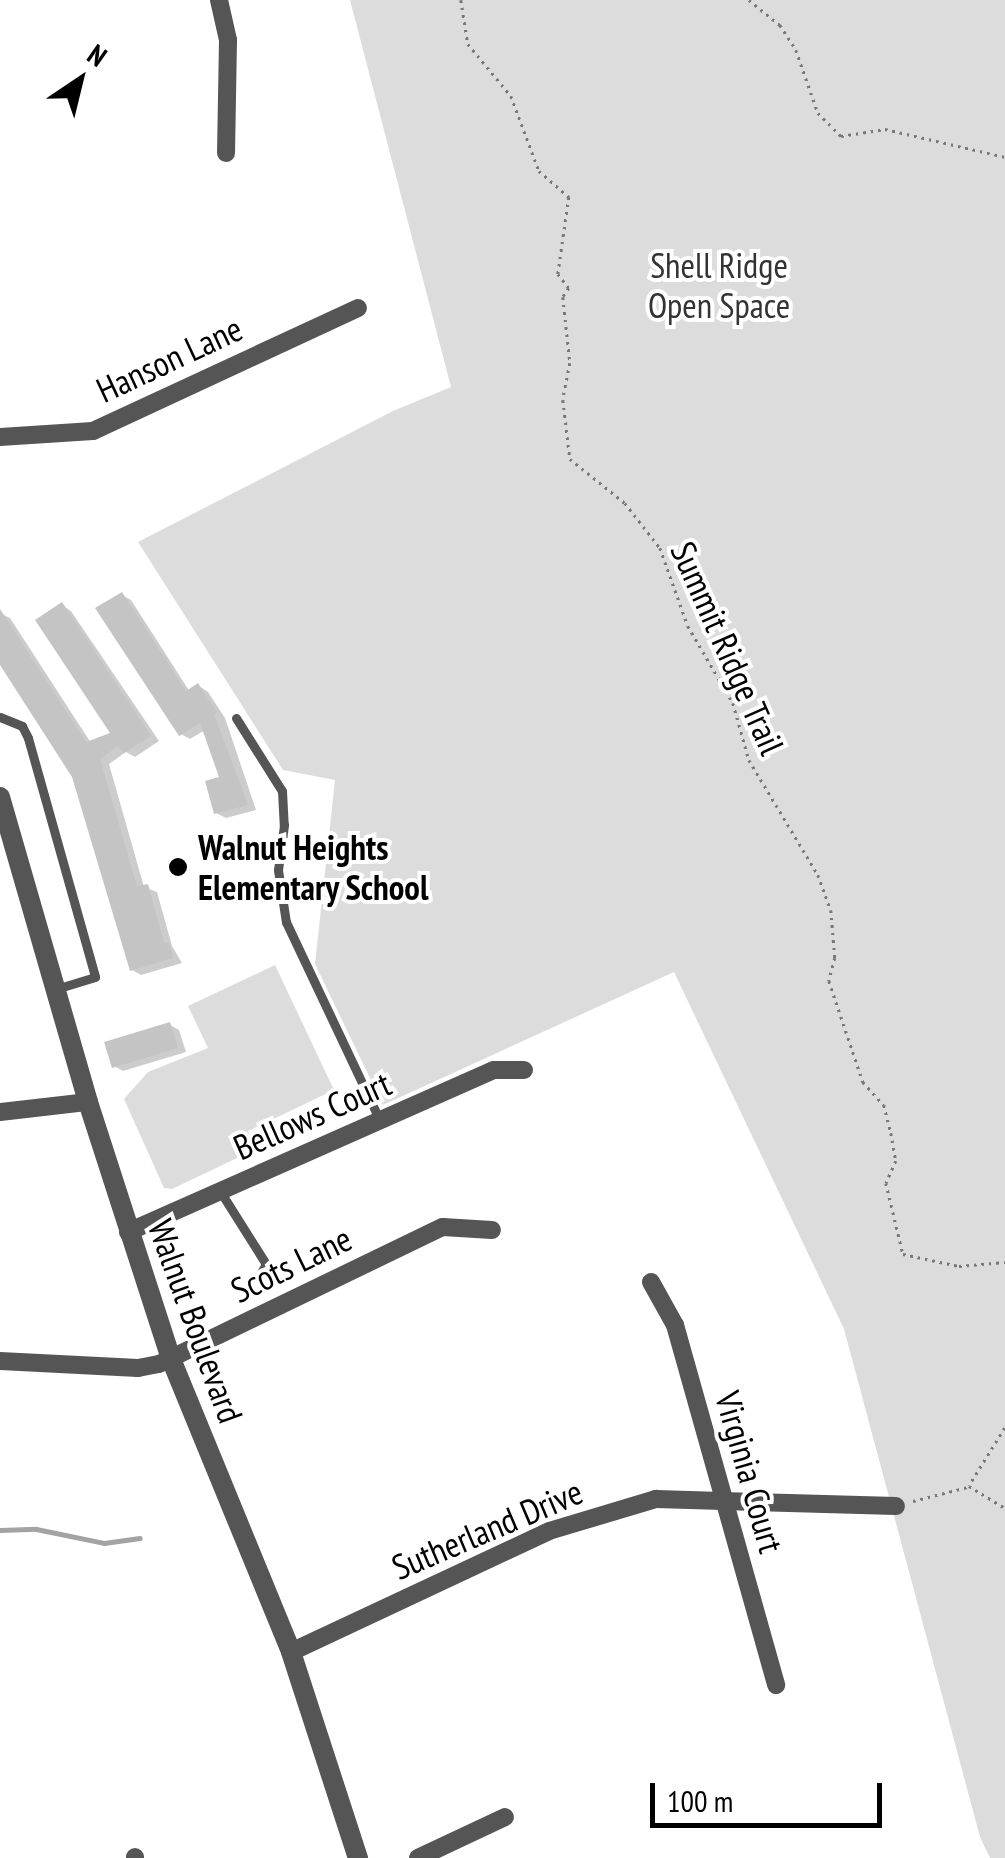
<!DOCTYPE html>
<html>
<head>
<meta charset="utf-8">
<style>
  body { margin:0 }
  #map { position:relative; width:1005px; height:1858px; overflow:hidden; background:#fff; font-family:"PT Sans Narrow",sans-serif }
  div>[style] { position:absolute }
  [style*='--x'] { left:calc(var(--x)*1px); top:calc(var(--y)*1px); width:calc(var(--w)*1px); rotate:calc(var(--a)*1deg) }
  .green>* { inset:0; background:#dcdcdc }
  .shadow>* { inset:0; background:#0003 }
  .stream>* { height:5px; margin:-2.5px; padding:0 2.5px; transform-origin:2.5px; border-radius:2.5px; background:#a3a3a3 }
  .building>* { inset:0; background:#c4c4c4 }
  .path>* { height:2.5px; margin-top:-1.25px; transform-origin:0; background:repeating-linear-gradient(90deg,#777 0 2.5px,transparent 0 7.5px) }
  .service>* { height:9px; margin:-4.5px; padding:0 4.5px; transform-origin:4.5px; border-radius:4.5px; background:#555 }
  .minor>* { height:18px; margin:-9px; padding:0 9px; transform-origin:9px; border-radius:9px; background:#555 }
  .tertiary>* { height:20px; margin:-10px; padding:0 10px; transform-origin:10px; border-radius:10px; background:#555 }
  .dots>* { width:28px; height:28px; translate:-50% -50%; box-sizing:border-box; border:5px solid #fff; border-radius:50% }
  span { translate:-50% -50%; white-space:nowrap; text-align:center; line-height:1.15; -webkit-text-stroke:8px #fff; paint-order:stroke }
  .park-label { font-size:35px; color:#333 }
  .street-label { font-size:35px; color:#000 }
  .poi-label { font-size:35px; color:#000; font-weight:700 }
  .left { translate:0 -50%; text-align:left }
  .north { position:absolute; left:30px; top:30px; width:100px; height:100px; -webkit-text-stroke:8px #fff; paint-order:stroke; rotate:35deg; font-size:28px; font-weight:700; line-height:40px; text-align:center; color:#000 }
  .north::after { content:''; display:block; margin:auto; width:35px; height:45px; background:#000; clip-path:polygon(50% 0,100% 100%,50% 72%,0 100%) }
  .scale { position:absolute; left:650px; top:1783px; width:232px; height:45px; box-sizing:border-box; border:5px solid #000; border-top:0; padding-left:12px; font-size:30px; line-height:35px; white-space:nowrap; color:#000; -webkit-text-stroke:8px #fff; paint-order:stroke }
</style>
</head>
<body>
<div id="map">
  <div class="green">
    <i style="clip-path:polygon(350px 0,1005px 0,1005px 1858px,990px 1858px,980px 1837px,844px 1329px,674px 972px,383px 1105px,315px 964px,335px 780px,283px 770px,138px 542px,393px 411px,451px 387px)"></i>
    <i style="clip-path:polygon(275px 965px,334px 1090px,248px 1131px,256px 1149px,172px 1189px,164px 1188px,124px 1099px,148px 1072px,208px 1048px,188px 1006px)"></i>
  </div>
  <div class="shadow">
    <i style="clip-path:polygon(122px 595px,131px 600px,190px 692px,199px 686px,208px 692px,225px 718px,256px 810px,226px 818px,216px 813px,222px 779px,205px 730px,190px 739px,181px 734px)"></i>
    <i style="clip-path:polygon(62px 605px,71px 611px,159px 741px,135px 757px,126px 752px,109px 764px,144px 887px,157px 892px,172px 946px,182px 963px,141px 975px,132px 970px,74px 776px,0 660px,0 613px,10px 618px,91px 743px,113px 734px)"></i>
    <i style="clip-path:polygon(170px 1025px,179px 1030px,186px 1052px,123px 1071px,114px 1066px)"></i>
  </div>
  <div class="stream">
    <i style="--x:0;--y:1530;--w:36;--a:-2"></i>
    <i style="--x:36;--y:1529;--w:69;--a:11.6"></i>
    <i style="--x:104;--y:1543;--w:36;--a:-8"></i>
  </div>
  <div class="building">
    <i style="clip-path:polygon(122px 592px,186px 691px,198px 683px,217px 712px,214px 714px,248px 805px,214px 814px,205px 781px,219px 777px,200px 723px,179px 736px,95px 608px)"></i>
    <i style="clip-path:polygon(62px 602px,151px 736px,124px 753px,118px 746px,100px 759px,137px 886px,148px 884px,164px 943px,169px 942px,173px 958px,130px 971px,72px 777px,0 665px,0 609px,86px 742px,110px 733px,35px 620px)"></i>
    <i style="clip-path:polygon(170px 1022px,178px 1048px,112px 1068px,104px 1042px)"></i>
  </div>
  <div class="path">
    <i style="--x:461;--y:0;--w:45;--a:81"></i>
    <i style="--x:468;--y:44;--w:67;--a:50.4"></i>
    <i style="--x:511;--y:96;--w:80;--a:69.5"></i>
    <i style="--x:539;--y:171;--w:40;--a:41"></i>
    <i style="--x:569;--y:197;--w:78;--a:98.1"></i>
    <i style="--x:558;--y:274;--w:18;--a:52"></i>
    <i style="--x:569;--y:288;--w:11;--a:124"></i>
    <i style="--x:563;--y:297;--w:66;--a:83.9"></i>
    <i style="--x:570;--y:363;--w:38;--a:101"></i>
    <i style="--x:563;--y:400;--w:59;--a:83.2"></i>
    <i style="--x:570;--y:459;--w:70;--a:38.7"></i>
    <i style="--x:625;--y:503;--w:57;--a:52.1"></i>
    <i style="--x:660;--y:548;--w:83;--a:70.3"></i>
    <i style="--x:688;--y:626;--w:89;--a:59.7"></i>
    <i style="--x:733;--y:703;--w:59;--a:74.3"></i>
    <i style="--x:749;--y:760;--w:134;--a:59"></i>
    <i style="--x:818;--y:875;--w:37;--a:70"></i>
    <i style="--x:831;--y:910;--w:48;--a:85.2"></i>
    <i style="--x:835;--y:958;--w:24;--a:105"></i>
    <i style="--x:829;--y:981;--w:107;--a:71.4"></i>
    <i style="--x:863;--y:1082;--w:31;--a:48"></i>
    <i style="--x:884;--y:1105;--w:29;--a:76"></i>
    <i style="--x:891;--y:1133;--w:28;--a:80"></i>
    <i style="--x:896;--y:1161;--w:24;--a:114"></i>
    <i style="--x:886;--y:1183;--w:73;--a:76.5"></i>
    <i style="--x:903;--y:1254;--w:57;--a:12.1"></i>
    <i style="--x:959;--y:1266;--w:46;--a:-5"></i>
    <i style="--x:749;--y:0;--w:40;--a:39"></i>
    <i style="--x:780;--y:25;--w:30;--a:57"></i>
    <i style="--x:796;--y:50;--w:67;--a:70.8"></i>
    <i style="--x:818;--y:113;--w:33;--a:45"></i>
    <i style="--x:841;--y:136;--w:45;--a:-9"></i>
    <i style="--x:885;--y:129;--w:123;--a:13.1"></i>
    <i style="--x:1005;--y:1428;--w:68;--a:121.8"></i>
    <i style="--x:969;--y:1486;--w:42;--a:31.4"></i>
    <i style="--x:913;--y:1501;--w:57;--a:-14.3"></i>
  </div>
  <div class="service">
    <i style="--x:0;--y:717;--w:24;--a:22"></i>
    <i style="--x:22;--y:726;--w:13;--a:63"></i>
    <i style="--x:28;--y:738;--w:248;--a:74.3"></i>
    <i style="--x:95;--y:977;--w:41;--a:162.9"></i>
    <i style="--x:236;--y:718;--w:86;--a:57.8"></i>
    <i style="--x:282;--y:791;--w:34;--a:87"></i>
    <i style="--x:284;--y:825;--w:45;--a:97.6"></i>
    <i style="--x:278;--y:870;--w:53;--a:81.3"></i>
    <i style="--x:286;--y:922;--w:220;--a:64.7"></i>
    <i style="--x:220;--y:1191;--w:86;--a:57.8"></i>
    <i style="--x:266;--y:1264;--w:16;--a:120"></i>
  </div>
  <div class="minor">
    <i style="--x:219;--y:0;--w:41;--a:77.3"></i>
    <i style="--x:228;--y:40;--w:113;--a:91"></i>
    <i style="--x:0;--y:437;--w:93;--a:-3.7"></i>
    <i style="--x:93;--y:431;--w:292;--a:-24.9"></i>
    <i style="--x:0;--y:1112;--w:89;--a:-6.5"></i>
    <i style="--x:128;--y:1232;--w:400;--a:-23.9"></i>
    <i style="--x:494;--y:1070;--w:30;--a:0"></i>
    <i style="--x:651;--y:1282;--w:49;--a:60.8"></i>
    <i style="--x:675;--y:1325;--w:374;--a:74.3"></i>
    <i style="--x:0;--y:1361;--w:138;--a:2.9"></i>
    <i style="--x:138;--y:1368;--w:21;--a:-11"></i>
    <i style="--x:159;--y:1364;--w:315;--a:-25.8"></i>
    <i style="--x:443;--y:1227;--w:49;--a:3.5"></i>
    <i style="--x:291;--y:1652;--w:285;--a:-25.1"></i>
    <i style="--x:549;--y:1531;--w:112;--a:-16.7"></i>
    <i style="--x:656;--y:1499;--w:240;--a:1.7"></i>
    <i style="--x:135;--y:1857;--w:1;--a:90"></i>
    <i style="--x:418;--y:1858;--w:96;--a:-25.2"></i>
  </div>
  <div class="tertiary">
    <i style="--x:0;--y:797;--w:317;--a:73.9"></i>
    <i style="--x:88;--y:1102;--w:270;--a:72.1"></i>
    <i style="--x:171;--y:1359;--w:317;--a:67.7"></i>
    <i style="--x:291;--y:1652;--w:217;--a:72"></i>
  </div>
  <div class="dots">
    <i style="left:178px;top:867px;background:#000"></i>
  </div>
  <div class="park-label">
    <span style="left:719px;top:285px">Shell Ridge<br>Open Space</span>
  </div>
  <div class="street-label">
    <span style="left:169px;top:359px;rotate:-25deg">Hanson Lane</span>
    <span style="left:728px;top:648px;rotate:66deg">Summit Ridge Trail</span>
    <span style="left:312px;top:1115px;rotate:-24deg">Bellows Court</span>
    <span style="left:291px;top:1264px;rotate:-26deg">Scots Lane</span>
    <span style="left:196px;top:1321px;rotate:70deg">Walnut Boulevard</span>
    <span style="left:750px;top:1472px;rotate:74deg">Virginia Court</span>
    <span style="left:487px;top:1529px;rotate:-23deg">Sutherland Drive</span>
  </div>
  <div class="poi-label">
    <span class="left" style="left:198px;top:867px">Walnut Heights<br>Elementary School</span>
  </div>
  <div class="north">N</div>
  <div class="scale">100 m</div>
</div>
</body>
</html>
